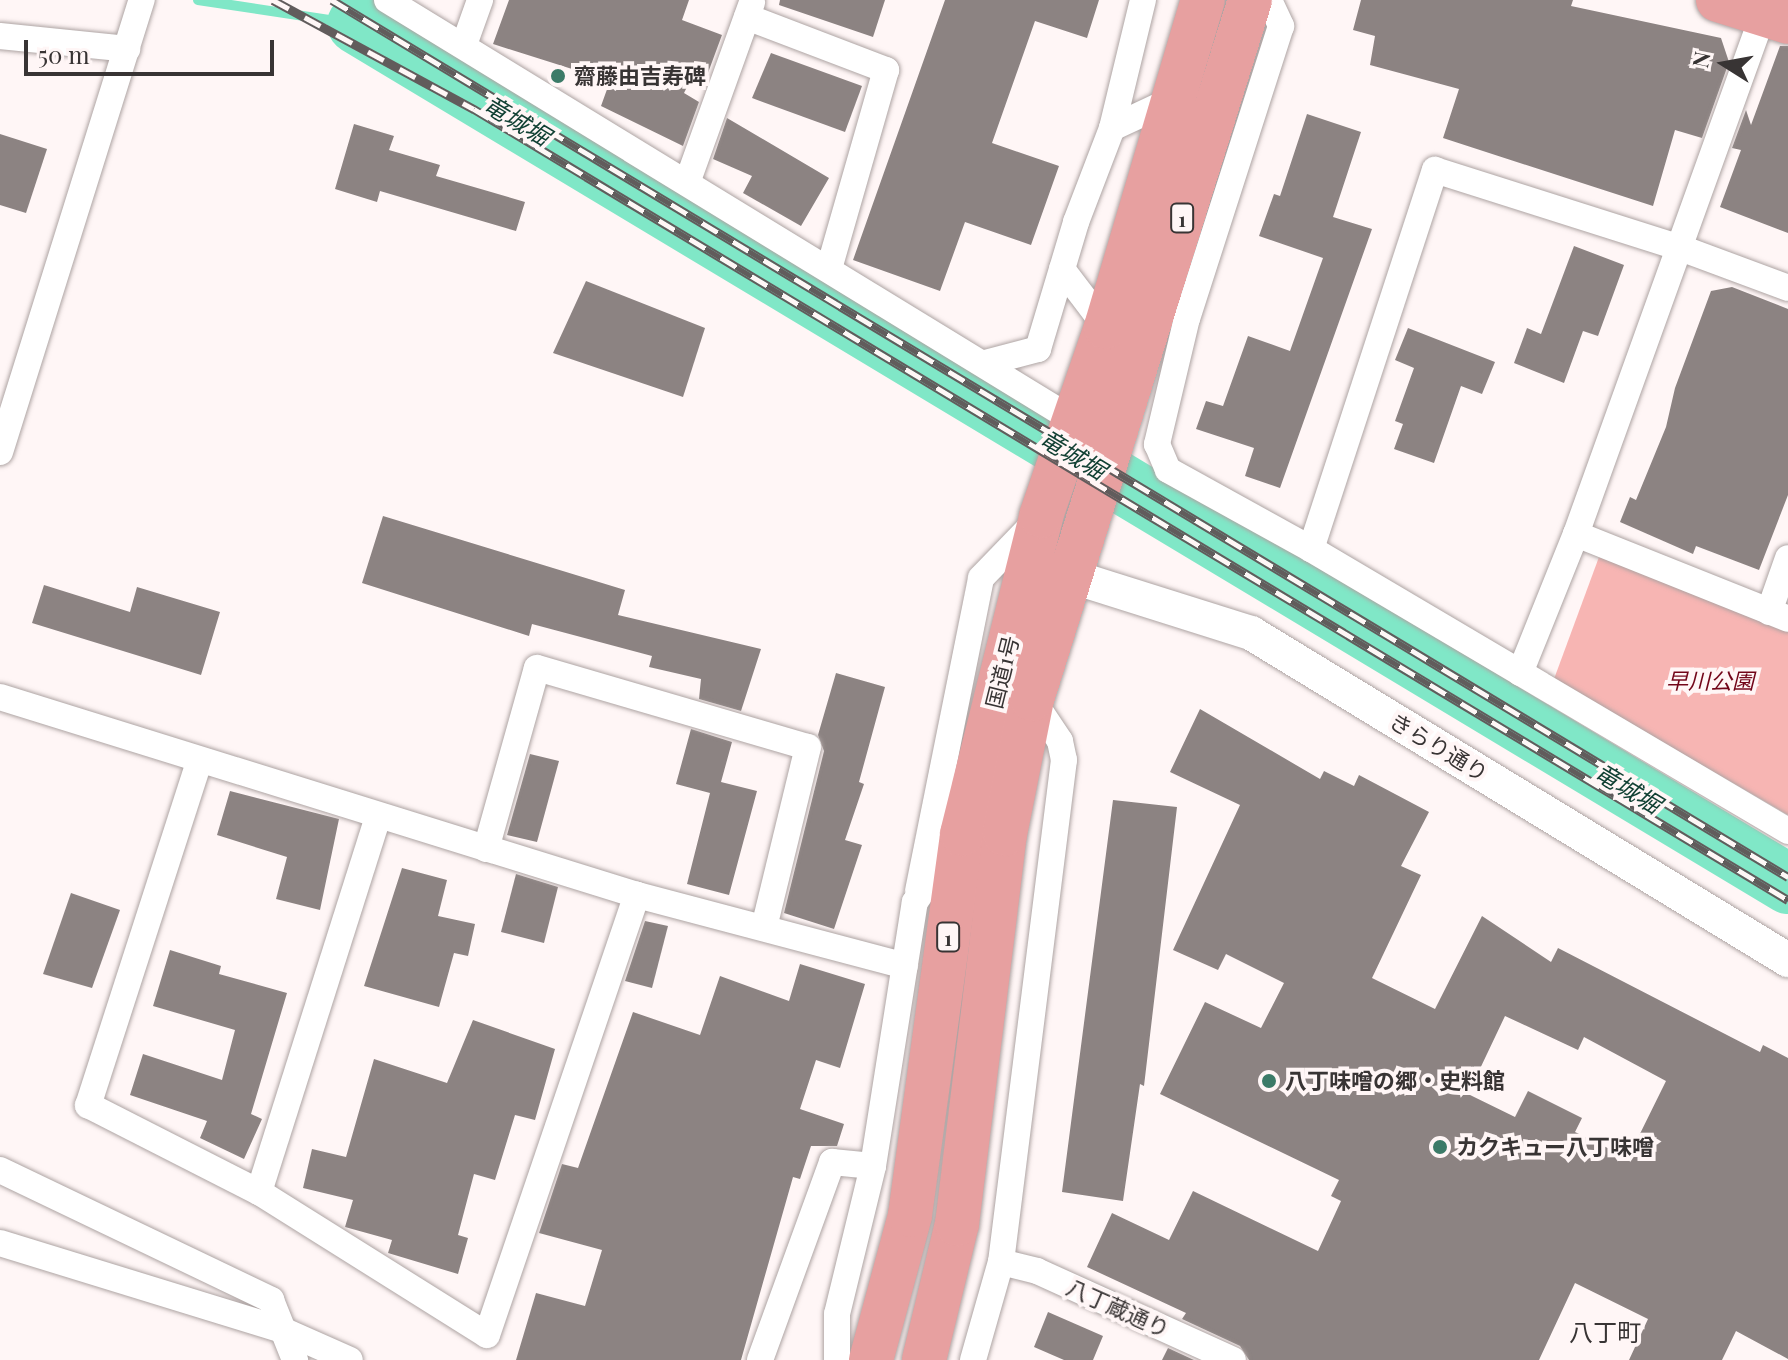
<!DOCTYPE html>
<html>
<head>
<meta charset="utf-8">
<style>
  body { margin:0 }
  #map { position:relative; width:1788px; height:1360px; overflow:hidden; background:#fff6f6; font-family:"Playfair Display","Noto Sans JP",serif }
  div>[style] { position:absolute }
  [style*='--x'] { left:calc(var(--x)*1px); top:calc(var(--y)*1px); width:calc(var(--w)*1px); rotate:calc(var(--a)*1deg) }
  .green>* { inset:0; background:#f7b5b3 }
  .stream>* { height:10px; margin:-5px; padding:0 5px; transform-origin:5px; border-radius:5px; background:#80e7c7 }
  .river>* { height:60px; margin:-30px; padding:0 30px; transform-origin:30px; border-radius:30px; background:#80e7c7 }
  .building>* { inset:0; background:#8c8382 }
  .roads { filter:drop-shadow(0 0 2px #aea4a3) drop-shadow(0 0 2px #aea4a3) }
  .minor>* { height:26px; margin:-13px; padding:0 13px; transform-origin:13px; border-radius:13px; background:#fff }
  .tertiary>* { height:34px; margin:-17px; padding:0 17px; transform-origin:17px; border-radius:17px; background:#fff }
  .trunk>* { height:44px; margin:-22px; padding:0 22px; transform-origin:22px; border-radius:22px; background:#e7a0a0 }
  .rail>* { height:9px; margin-top:-4.5px; transform-origin:0; background:repeating-linear-gradient(90deg,#fff6f6 0 18px,#615c5c 0 36px); box-sizing:border-box; border-block:2px solid #615c5c }
  .dots>* { width:22px; height:22px; translate:-50% -50%; box-sizing:border-box; border:4px solid #fff6f6; border-radius:50% }
  span { translate:-50% -50%; white-space:nowrap; text-align:center; line-height:1.15; -webkit-text-stroke:8px #fff6f6; paint-order:stroke }
  .shield-label span { padding:2px 6px; background:#fff6f6; border:2px solid; border-radius:6px; -webkit-text-stroke-width:0 }
  .shield-label { font-size:20px; color:#383434; font-weight:700 }
  .poi-label { font-size:22px; color:#383434; font-weight:700 }
  .left { translate:0 -50%; text-align:left }
  .street-label { font-size:22px; color:#383434 }
  .park-label { font-size:22px; color:#720519; font-style:italic }
  .water-label { font-size:24px; color:#114033; font-style:italic }
  .neighbourhood-label { font-size:24px; color:#383434 }
  .north { position:absolute; left:1684px; top:24px; width:80px; height:80px; -webkit-text-stroke:6px #fff6f6; paint-order:stroke; rotate:281deg; font-size:22px; font-weight:700; line-height:32px; text-align:center; color:#383434 }
  .north::after { content:''; display:block; margin:auto; width:28px; height:36px; background:#383434; clip-path:polygon(50% 0,100% 100%,50% 72%,0 100%) }
  .scale { position:absolute; left:24px; top:40px; width:250px; height:36px; box-sizing:border-box; border:4px solid #383434; border-top:0; padding-left:10px; font-size:24px; line-height:28px; white-space:nowrap; color:#383434; -webkit-text-stroke:6px #fff6f6; paint-order:stroke }
</style>
</head>
<body>
<div id="map">
  <div class="green">
    <i style="clip-path:polygon(1599px 557px,1788px 630px,1788px 815px,1554px 679px)"></i>
  </div>
  <div class="stream">
    <i style="--x:198;--y:0;--w:161;--a:8.6"></i>
  </div>
  <div class="river">
    <i style="--x:357;--y:24;--w:1670;--a:31"></i>
  </div>
  <div class="building">
    <i style="clip-path:polygon(509px 0,689px 0,682px 20px,722px 35px,705px 81px,692px 77px,684px 93px,699px 102px,683px 146px,601px 106px,610px 81px,493px 44px)"></i>
    <i style="clip-path:polygon(780px 0,885px 0,873px 37px,779px 5px)"></i>
    <i style="clip-path:polygon(945px 0,1099px 0,1087px 38px,1035px 21px,992px 143px,1059px 166px,1031px 245px,965px 222px,940px 291px,853px 260px)"></i>
    <i style="clip-path:polygon(1361px 0,1573px 0,1571px 6px,1721px 38px,1729px 62px,1702px 138px,1675px 130px,1653px 206px,1443px 138px,1459px 89px,1370px 65px,1375px 36px,1353px 30px)"></i>
    <i style="clip-path:polygon(1780px 46px,1788px 46px,1788px 233px,1720px 207px,1741px 150px,1732px 148px,1746px 110px,1751px 125px)"></i>
    <i style="clip-path:polygon(771px 53px,862px 86px,845px 132px,752px 98px)"></i>
    <i style="clip-path:polygon(1307px 114px,1361px 132px,1333px 217px,1372px 229px,1280px 488px,1245px 476px,1254px 448px,1196px 429px,1206px 401px,1223px 406px,1248px 336px,1290px 351px,1323px 258px,1259px 236px,1274px 194px,1280px 196px)"></i>
    <i style="clip-path:polygon(727px 118px,829px 178px,801px 226px,743px 193px,752px 176px,713px 159px)"></i>
    <i style="clip-path:polygon(354px 124px,394px 136px,389px 150px,440px 165px,436px 176px,525px 202px,516px 231px,380px 191px,377px 202px,335px 189px)"></i>
    <i style="clip-path:polygon(0 134px,47px 149px,26px 213px,0 205px)"></i>
    <i style="clip-path:polygon(1574px 246px,1624px 265px,1598px 336px,1583px 331px,1564px 383px,1514px 363px,1527px 328px,1541px 334px)"></i>
    <i style="clip-path:polygon(586px 281px,705px 328px,683px 397px,553px 353px)"></i>
    <i style="clip-path:polygon(1732px 287px,1788px 309px,1788px 495px,1759px 570px,1696px 546px,1693px 554px,1620px 522px,1630px 497px,1636px 500px,1666px 427px,1675px 388px,1711px 291px)"></i>
    <i style="clip-path:polygon(1408px 328px,1495px 362px,1482px 394px,1461px 386px,1434px 463px,1394px 449px,1403px 424px,1395px 421px,1414px 368px,1395px 360px)"></i>
    <i style="clip-path:polygon(383px 516px,625px 590px,618px 615px,761px 649px,741px 711px,699px 699px,701px 679px,649px 667px,652px 656px,532px 624px,529px 636px,362px 583px)"></i>
    <i style="clip-path:polygon(44px 585px,130px 612px,137px 587px,220px 612px,201px 675px,32px 623px)"></i>
    <i style="clip-path:polygon(836px 673px,885px 687px,859px 782px,864px 784px,845px 840px,862px 845px,834px 929px,784px 913px,824px 751px,818px 735px)"></i>
    <i style="clip-path:polygon(evenodd,1200px 709px,1320px 779px,1324px 771px,1354px 786px,1359px 775px,1429px 812px,1401px 866px,1421px 875px,1372px 978px,1435px 1009px,1482px 916px,1551px 962px,1558px 948px,1760px 1052px,1763px 1045px,1788px 1058px,1788px 1359px,1736px 1331px,1722px 1360px,1629px 1360px,1648px 1319px,1575px 1283px,1539px 1360px,1249px 1360px,1240px 1346px,1182px 1319px,1186px 1313px,1087px 1267px,1112px 1213px,1169px 1240px,1193px 1191px,1318px 1251px,1341px 1201px,1331px 1196px,1339px 1180px,1160px 1094px,1205px 1002px,1261px 1028px,1284px 983px,1226px 954px,1218px 970px,1173px 950px,1240px 805px,1170px 772px,1200px 709px,1505px 1016px,1578px 1050px,1584px 1037px,1666px 1081px,1628px 1158px,1575px 1132px,1582px 1118px,1528px 1091px,1515px 1117px,1468px 1094px,1505px 1016px)"></i>
    <i style="clip-path:polygon(691px 729px,732px 742px,721px 782px,757px 791px,729px 895px,687px 884px,710px 793px,676px 784px)"></i>
    <i style="clip-path:polygon(530px 754px,559px 761px,537px 842px,507px 835px)"></i>
    <i style="clip-path:polygon(230px 791px,339px 819px,320px 910px,276px 899px,287px 857px,217px 835px)"></i>
    <i style="clip-path:polygon(1113px 800px,1177px 807px,1144px 1086px,1140px 1084px,1123px 1201px,1062px 1192px)"></i>
    <i style="clip-path:polygon(402px 868px,447px 880px,438px 916px,475px 924px,468px 956px,454px 953px,439px 1007px,364px 986px)"></i>
    <i style="clip-path:polygon(516px 874px,558px 887px,544px 943px,501px 932px)"></i>
    <i style="clip-path:polygon(71px 893px,120px 910px,92px 988px,43px 974px)"></i>
    <i style="clip-path:polygon(645px 921px,668px 926px,652px 988px,625px 981px)"></i>
    <i style="clip-path:polygon(170px 950px,221px 966px,219px 974px,287px 993px,251px 1114px,262px 1119px,244px 1159px,200px 1138px,207px 1121px,130px 1095px,143px 1054px,222px 1080px,235px 1030px,153px 1006px)"></i>
    <i style="clip-path:polygon(800px 964px,865px 984px,840px 1068px,816px 1060px,800px 1109px,844px 1124px,837px 1146px,811px 1146px,800px 1179px,793px 1177px,741px 1360px,516px 1360px,536px 1293px,585px 1306px,602px 1250px,539px 1233px,562px 1164px,578px 1168px,633px 1012px,700px 1035px,720px 976px,789px 1001px)"></i>
    <i style="clip-path:polygon(473px 1020px,555px 1049px,535px 1120px,515px 1115px,495px 1180px,474px 1174px,458px 1235px,468px 1238px,458px 1274px,388px 1253px,392px 1240px,345px 1227px,353px 1200px,303px 1188px,312px 1149px,346px 1157px,374px 1059px,447px 1083px)"></i>
    <i style="clip-path:polygon(1048px 1312px,1103px 1336px,1093px 1360px,1064px 1360px,1034px 1347px)"></i>
    <i style="clip-path:polygon(1168px 1348px,1194px 1360px,1162px 1360px)"></i>
  </div>
  <div class="roads">
    <div class="minor">
      <i style="--x:387;--y:0;--w:807;--a:31.46"></i>
      <i style="--x:1269;--y:0;--w:29;--a:65"></i>
      <i style="--x:1281;--y:26;--w:307;--a:107.8"></i>
      <i style="--x:1187;--y:318;--w:130;--a:103.4"></i>
      <i style="--x:1157;--y:444;--w:28;--a:67"></i>
      <i style="--x:1168;--y:470;--w:163;--a:28.9"></i>
      <i style="--x:1311;--y:549;--w:554;--a:30.59"></i>
      <i style="--x:747;--y:17;--w:149;--a:20.9"></i>
      <i style="--x:886;--y:70;--w:207;--a:106"></i>
      <i style="--x:0;--y:36;--w:128;--a:5.8"></i>
      <i style="--x:464;--y:45;--w:48;--a:-70.4"></i>
      <i style="--x:1112;--y:128;--w:71;--a:-25.1"></i>
      <i style="--x:687;--y:183;--w:192;--a:-70.2"></i>
      <i style="--x:1062;--y:269;--w:73;--a:52.8"></i>
      <i style="--x:985;--y:363;--w:55;--a:-14.8"></i>
      <i style="--x:1038;--y:349;--w:133;--a:-73.3"></i>
      <i style="--x:1076;--y:222;--w:101;--a:-69"></i>
      <i style="--x:1112;--y:128;--w:132;--a:-76.4"></i>
      <i style="--x:0;--y:452;--w:474;--a:-72.6"></i>
      <i style="--x:1576;--y:534;--w:228;--a:21.8"></i>
      <i style="--x:1311;--y:549;--w:399;--a:-71.9"></i>
      <i style="--x:1435;--y:170;--w:255;--a:17.6"></i>
      <i style="--x:1678;--y:247;--w:117;--a:20.4"></i>
      <i style="--x:1769;--y:612;--w:57;--a:-70.6"></i>
      <i style="--x:1520;--y:673;--w:150;--a:-68.1"></i>
      <i style="--x:1576;--y:534;--w:552;--a:-70.19"></i>
      <i style="--x:0;--y:697;--w:667;--a:17.27"></i>
      <i style="--x:637;--y:895;--w:277;--a:14.8"></i>
      <i style="--x:199;--y:762;--w:361;--a:107.9"></i>
      <i style="--x:88;--y:1105;--w:192;--a:27"></i>
      <i style="--x:259;--y:1192;--w:269;--a:32.1"></i>
      <i style="--x:487;--y:1335;--w:465;--a:-71.2"></i>
      <i style="--x:486;--y:849;--w:188;--a:-74.3"></i>
      <i style="--x:537;--y:668;--w:282;--a:16.3"></i>
      <i style="--x:808;--y:747;--w:186;--a:103.7"></i>
      <i style="--x:918;--y:891;--w:319;--a:-78.6"></i>
      <i style="--x:981;--y:578;--w:78;--a:-46"></i>
      <i style="--x:0;--y:1170;--w:301;--a:25.6"></i>
      <i style="--x:271;--y:1300;--w:65;--a:68.2"></i>
      <i style="--x:259;--y:1192;--w:393;--a:-72.4"></i>
      <i style="--x:0;--y:1243;--w:295;--a:17.1"></i>
      <i style="--x:282;--y:1330;--w:74;--a:23.8"></i>
      <i style="--x:1001;--y:1262;--w:37;--a:14"></i>
      <i style="--x:1037;--y:1271;--w:215;--a:24.4"></i>
      <i style="--x:760;--y:1360;--w:211;--a:-70"></i>
      <i style="--x:832;--y:1162;--w:41;--a:5.6"></i>
      <i style="--x:837;--y:1360;--w:46;--a:-90"></i>
      <i style="--x:837;--y:1314;--w:152;--a:-76.3"></i>
      <i style="--x:873;--y:1166;--w:267;--a:-81"></i>
      <i style="--x:915;--y:902;--w:67;--a:-55.4"></i>
      <i style="--x:973;--y:1360;--w:102;--a:-74.1"></i>
      <i style="--x:1001;--y:1262;--w:506;--a:-82.85"></i>
      <i style="--x:1064;--y:760;--w:19;--a:-102"></i>
      <i style="--x:1060;--y:741;--w:50;--a:-123.7"></i>
    </div>
    <div class="tertiary">
      <i style="--x:1070;--y:576;--w:190;--a:17.5"></i>
      <i style="--x:1251;--y:633;--w:629;--a:31.34"></i>
    </div>
    <div class="trunk">
      <i style="--x:1718;--y:0;--w:73;--a:17.4"></i>
      <i style="--x:871;--y:1360;--w:150;--a:-74.9"></i>
      <i style="--x:910;--y:1215;--w:385;--a:-82.2"></i>
      <i style="--x:962;--y:834;--w:328;--a:-76"></i>
      <i style="--x:1041;--y:516;--w:200;--a:-71"></i>
      <i style="--x:1106;--y:327;--w:341;--a:-73.5"></i>
      <i style="--x:924;--y:1360;--w:140;--a:-76.4"></i>
      <i style="--x:957;--y:1224;--w:393;--a:-83"></i>
      <i style="--x:1005;--y:834;--w:138;--a:-78.7"></i>
      <i style="--x:1032;--y:699;--w:732;--a:-72.68"></i>
    </div>
  </div>
  <div class="rail">
    <i style="--x:273;--y:0;--w:229;--a:28.5"></i>
    <i style="--x:474;--y:109;--w:1534;--a:31.05"></i>
    <i style="--x:332;--y:0;--w:1700;--a:31.06"></i>
  </div>
  <div class="dots">
    <i style="left:558px;top:76px;background:#3c7b68"></i>
    <i style="left:1269px;top:1081px;background:#3c7b68"></i>
    <i style="left:1440px;top:1147px;background:#3c7b68"></i>
  </div>
  <div class="shield-label">
    <span style="left:1182px;top:218px">1</span>
    <span style="left:948px;top:937px">1</span>
  </div>
  <div class="poi-label">
    <span class="left" style="left:574px;top:76px">齋藤由吉寿碑</span>
    <span class="left" style="left:1285px;top:1081px">八丁味噌の郷・史料館</span>
    <span class="left" style="left:1456px;top:1147px">カクキュー八丁味噌</span>
  </div>
  <div class="street-label">
    <span style="left:1002px;top:672px;rotate:-76deg">国道1号</span>
    <span style="left:1439px;top:747px;rotate:31deg">きらり通り</span>
    <span style="left:1118px;top:1308px;rotate:24deg">八丁蔵通り</span>
  </div>
  <div class="park-label">
    <span style="left:1710px;top:681px">早川公園</span>
  </div>
  <div class="water-label">
    <span style="left:517px;top:120px;rotate:31deg">竜城堀</span>
    <span style="left:1073px;top:454px;rotate:31deg">竜城堀</span>
    <span style="left:1628px;top:788px;rotate:31deg">竜城堀</span>
  </div>
  <div class="neighbourhood-label">
    <span style="left:1605px;top:1332px">八丁町</span>
  </div>
  <div class="north">N</div>
  <div class="scale">50 m</div>
</div>
</body>
</html>
